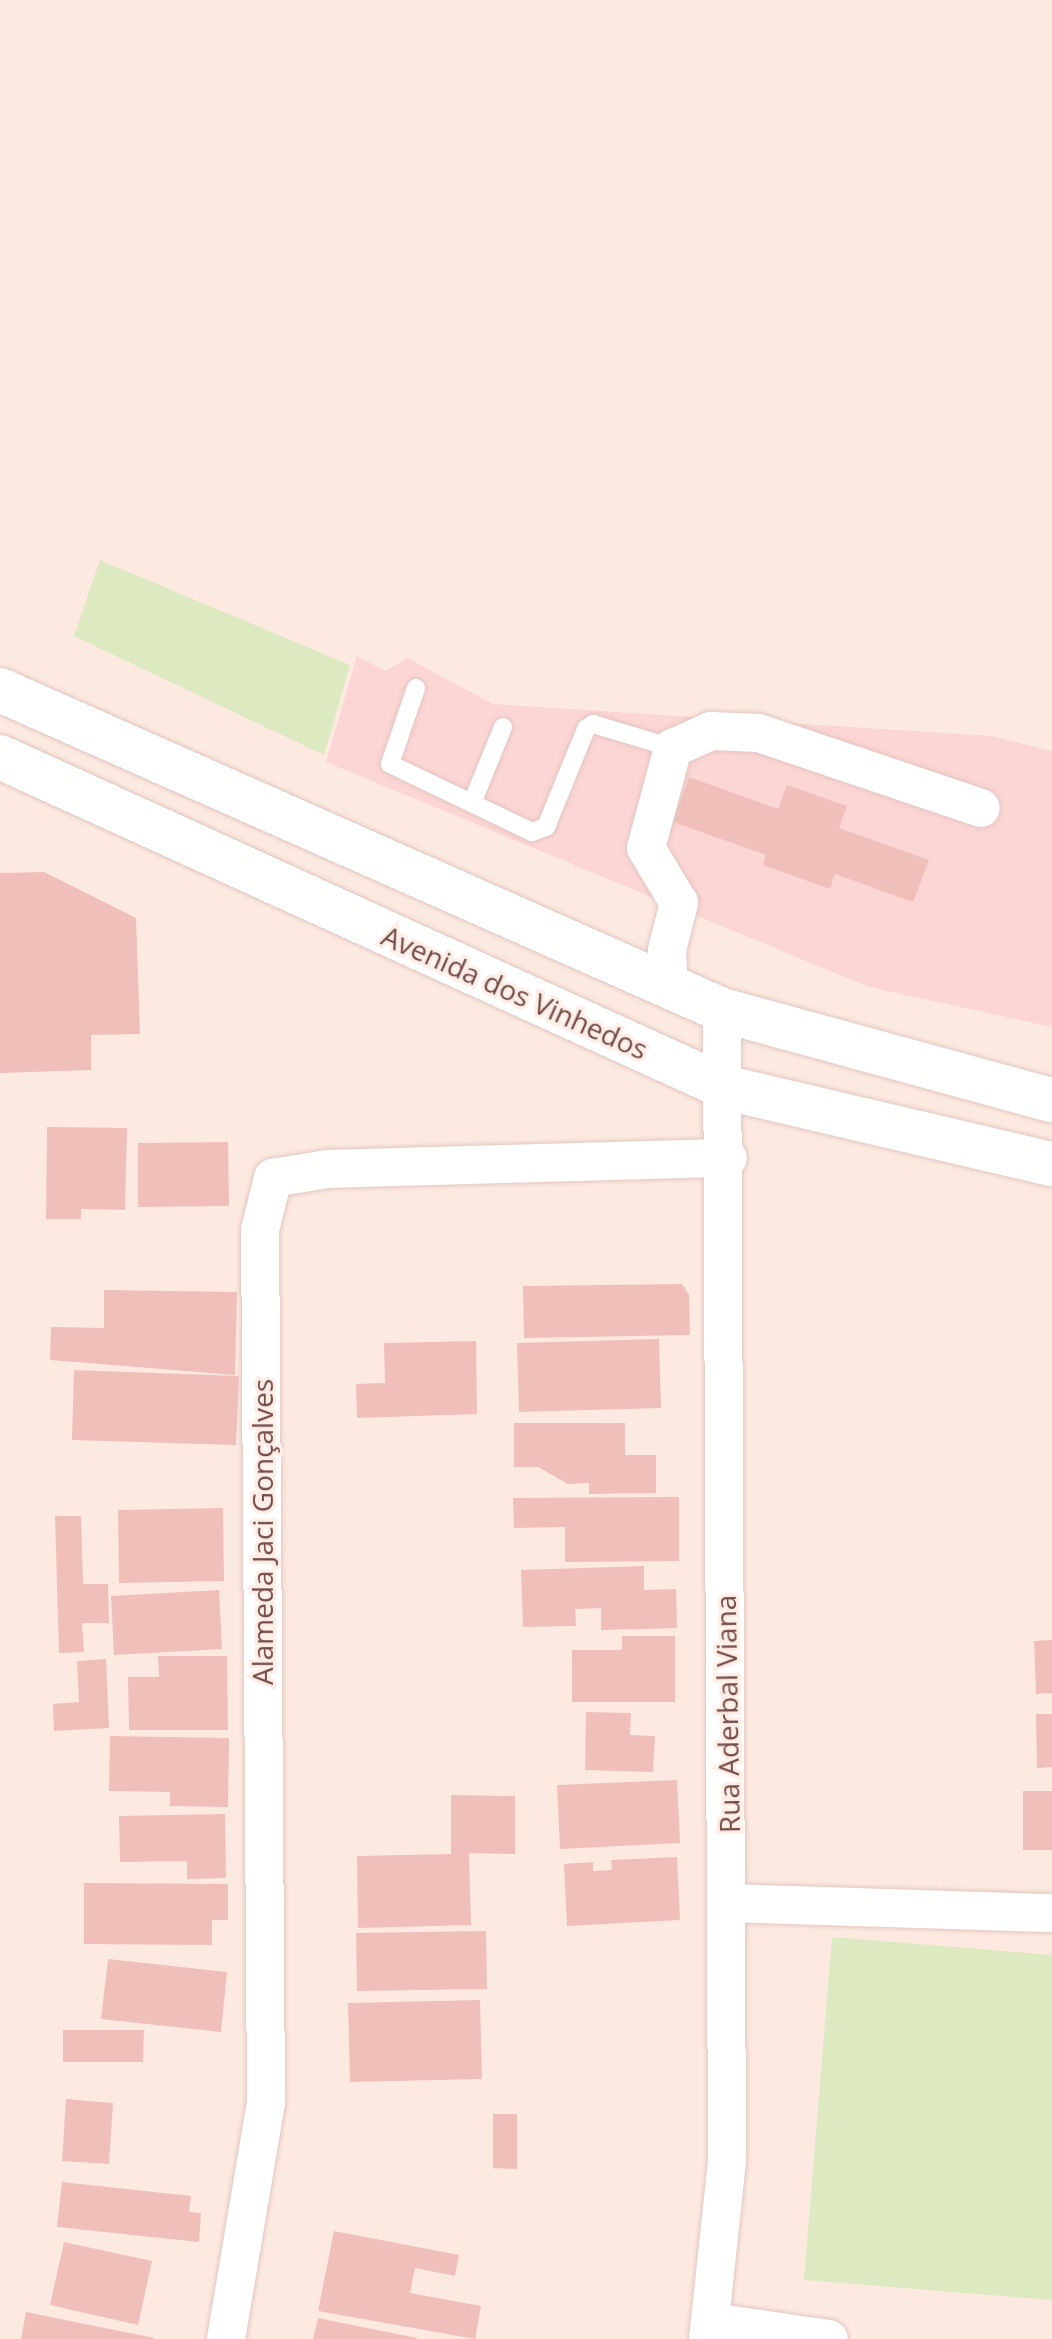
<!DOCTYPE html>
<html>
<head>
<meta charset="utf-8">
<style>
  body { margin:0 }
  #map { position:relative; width:1052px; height:2339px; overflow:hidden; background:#fceae1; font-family:"Open Sans",sans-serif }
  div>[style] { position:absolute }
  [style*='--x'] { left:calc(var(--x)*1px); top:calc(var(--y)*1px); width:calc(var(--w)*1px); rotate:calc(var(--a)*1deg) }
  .commercial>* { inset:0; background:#fcd5d5 }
  .green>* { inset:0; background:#dde9c0 }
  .building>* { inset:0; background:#f1bfb9 }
  .roads { filter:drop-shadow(0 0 2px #e2c6c0) drop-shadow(0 0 2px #e2c6c0) }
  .lane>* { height:18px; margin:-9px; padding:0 9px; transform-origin:9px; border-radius:9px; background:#fff }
  .street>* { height:38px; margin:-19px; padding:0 19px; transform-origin:19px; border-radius:19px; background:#fff }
  .secondary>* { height:44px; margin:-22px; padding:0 22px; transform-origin:22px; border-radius:22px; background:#fff }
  span { translate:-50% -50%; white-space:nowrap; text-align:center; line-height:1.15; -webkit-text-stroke:7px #ffeee7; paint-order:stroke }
  .street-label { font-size:28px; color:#734b48 }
</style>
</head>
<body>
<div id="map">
  <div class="commercial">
    <i style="clip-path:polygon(357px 656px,386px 671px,407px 658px,493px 704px,991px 736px,1052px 751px,1052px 1027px,869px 987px,326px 762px)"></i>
  </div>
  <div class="green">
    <i style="clip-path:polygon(100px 560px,350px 665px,324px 755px,74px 636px)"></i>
    <i style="clip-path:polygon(832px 1937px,1052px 1955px,1052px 2300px,804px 2280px)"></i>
  </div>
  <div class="building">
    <i style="clip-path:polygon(689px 777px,778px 809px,787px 785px,847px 806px,839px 828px,929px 860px,913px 902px,835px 874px,830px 889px,763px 865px,766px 855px,673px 822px)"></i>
    <i style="clip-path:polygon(44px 872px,136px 918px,140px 1034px,91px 1035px,91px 1070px,0 1073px,0 873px)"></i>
    <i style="clip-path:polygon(47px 1127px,127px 1128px,125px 1210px,81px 1209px,81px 1219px,46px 1219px)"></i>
    <i style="clip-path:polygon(228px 1142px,229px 1206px,138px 1207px,138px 1143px)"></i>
    <i style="clip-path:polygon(682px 1284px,689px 1295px,690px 1335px,524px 1338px,523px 1286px)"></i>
    <i style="clip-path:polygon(104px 1290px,237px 1292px,235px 1375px,50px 1360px,51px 1327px,104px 1328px)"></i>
    <i style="clip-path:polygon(659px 1339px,661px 1408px,519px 1412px,517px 1343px)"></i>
    <i style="clip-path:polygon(476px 1341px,477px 1414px,357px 1418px,356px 1384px,385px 1383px,384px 1343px)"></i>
    <i style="clip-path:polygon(74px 1370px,239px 1376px,236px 1445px,72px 1440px)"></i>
    <i style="clip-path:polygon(514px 1423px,625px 1423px,625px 1455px,656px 1455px,656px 1493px,589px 1494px,589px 1483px,568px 1484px,538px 1467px,514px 1467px)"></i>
    <i style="clip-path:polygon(679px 1497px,679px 1561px,565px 1562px,565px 1527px,514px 1528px,513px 1498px)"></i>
    <i style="clip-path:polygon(223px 1508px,224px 1581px,119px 1583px,118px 1510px)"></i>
    <i style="clip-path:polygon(55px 1516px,81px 1516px,83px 1584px,108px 1584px,109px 1623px,82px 1623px,84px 1652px,59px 1653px)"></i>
    <i style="clip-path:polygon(644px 1566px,644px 1590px,676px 1589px,677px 1628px,601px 1630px,601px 1608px,575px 1609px,576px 1626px,523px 1627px,521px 1570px)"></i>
    <i style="clip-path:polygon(219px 1590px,222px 1649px,114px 1655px,111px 1596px)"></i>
    <i style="clip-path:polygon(622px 1636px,675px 1636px,675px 1702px,572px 1702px,572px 1650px,622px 1650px)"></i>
    <i style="clip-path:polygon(1052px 1640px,1052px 1693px,1036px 1694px,1034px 1641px)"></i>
    <i style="clip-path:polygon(158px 1656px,227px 1656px,228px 1730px,129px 1730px,128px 1677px,159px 1677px)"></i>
    <i style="clip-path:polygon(106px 1659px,109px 1728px,54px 1731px,53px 1704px,79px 1702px,77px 1661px)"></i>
    <i style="clip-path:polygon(586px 1712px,631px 1713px,630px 1735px,655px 1736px,653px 1772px,585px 1770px)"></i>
    <i style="clip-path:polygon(1036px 1714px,1052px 1714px,1052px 1767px,1037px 1768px)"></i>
    <i style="clip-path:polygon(110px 1736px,229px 1738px,228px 1807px,170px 1806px,170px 1792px,109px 1791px)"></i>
    <i style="clip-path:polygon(677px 1780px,680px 1843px,560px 1849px,557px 1785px)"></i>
    <i style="clip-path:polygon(1023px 1791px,1052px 1791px,1052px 1850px,1023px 1850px)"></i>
    <i style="clip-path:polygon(451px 1795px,515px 1796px,515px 1854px,469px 1853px,471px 1925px,358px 1928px,357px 1856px,451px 1854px)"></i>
    <i style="clip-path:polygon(225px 1814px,226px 1878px,187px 1879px,187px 1861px,120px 1862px,119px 1816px)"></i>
    <i style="clip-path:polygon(677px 1857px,680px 1920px,567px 1926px,564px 1864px,593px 1862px,593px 1871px,612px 1870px,611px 1860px)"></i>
    <i style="clip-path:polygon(84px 1883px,228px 1884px,228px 1920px,212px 1920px,212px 1945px,84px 1944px)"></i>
    <i style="clip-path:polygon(486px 1931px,487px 1989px,357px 1991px,356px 1933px)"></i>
    <i style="clip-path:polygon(108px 1959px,227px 1972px,221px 2032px,101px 2019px)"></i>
    <i style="clip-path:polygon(480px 2000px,482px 2079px,350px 2082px,348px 2003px)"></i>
    <i style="clip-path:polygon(63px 2030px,144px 2030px,143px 2062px,63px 2062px)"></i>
    <i style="clip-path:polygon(66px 2099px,113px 2103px,109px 2164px,62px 2161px)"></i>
    <i style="clip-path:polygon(493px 2114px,517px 2114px,517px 2169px,493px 2168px)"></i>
    <i style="clip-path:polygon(62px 2182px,191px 2196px,189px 2212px,201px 2213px,199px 2242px,57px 2227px)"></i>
    <i style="clip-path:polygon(334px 2231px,459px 2255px,455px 2276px,415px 2268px,410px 2293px,481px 2306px,475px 2339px,318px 2311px)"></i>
    <i style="clip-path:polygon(64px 2242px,152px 2261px,138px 2325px,50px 2305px)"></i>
    <i style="clip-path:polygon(26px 2312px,154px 2338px,154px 2339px,21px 2339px)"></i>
    <i style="clip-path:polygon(318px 2318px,417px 2338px,417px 2339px,313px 2339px)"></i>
  </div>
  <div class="roads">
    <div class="lane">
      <i style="--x:416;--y:688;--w:80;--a:108.9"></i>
      <i style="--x:390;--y:764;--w:157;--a:25.6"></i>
      <i style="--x:532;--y:832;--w:15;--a:-20"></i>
      <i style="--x:546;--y:827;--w:106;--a:-67.8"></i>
      <i style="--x:586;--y:729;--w:9;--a:-36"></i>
      <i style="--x:593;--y:724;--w:84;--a:16.7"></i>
      <i style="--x:472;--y:803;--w:82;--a:-67.8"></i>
    </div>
    <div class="street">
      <i style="--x:669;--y:987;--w:37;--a:-93"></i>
      <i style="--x:667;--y:950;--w:49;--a:-75.7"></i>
      <i style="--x:679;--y:903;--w:64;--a:-121"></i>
      <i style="--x:646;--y:848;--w:104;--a:-74.9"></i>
      <i style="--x:673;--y:748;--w:42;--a:-24.1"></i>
      <i style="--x:711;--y:731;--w:48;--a:2.4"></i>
      <i style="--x:759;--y:733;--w:234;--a:18.7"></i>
      <i style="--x:730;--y:1903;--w:322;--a:1.8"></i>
      <i style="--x:712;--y:2322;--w:118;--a:8.3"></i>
      <i style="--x:226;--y:2339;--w:240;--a:-80.4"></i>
      <i style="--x:266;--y:2102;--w:872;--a:-90.39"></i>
      <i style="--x:260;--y:1230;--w:54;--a:-76"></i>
      <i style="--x:273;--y:1178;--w:55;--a:-9.5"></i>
      <i style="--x:327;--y:1169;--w:401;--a:-1.6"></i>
      <i style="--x:708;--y:2339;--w:179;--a:-83.9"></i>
      <i style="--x:727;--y:2161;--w:1151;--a:-90.25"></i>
    </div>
    <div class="secondary">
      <i style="--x:0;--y:690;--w:790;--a:23.9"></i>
      <i style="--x:722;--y:1010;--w:342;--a:15.3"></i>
      <i style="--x:0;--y:757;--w:799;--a:24.48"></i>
      <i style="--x:727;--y:1088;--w:334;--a:13.2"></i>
    </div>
  </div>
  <div class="street-label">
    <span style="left:515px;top:992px;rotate:24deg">Avenida dos Vinhedos</span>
    <span style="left:262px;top:1532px;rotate:-90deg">Alameda Jaci Gonçalves</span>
    <span style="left:727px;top:1714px;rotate:-91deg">Rua Aderbal Viana</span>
  </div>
</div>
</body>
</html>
